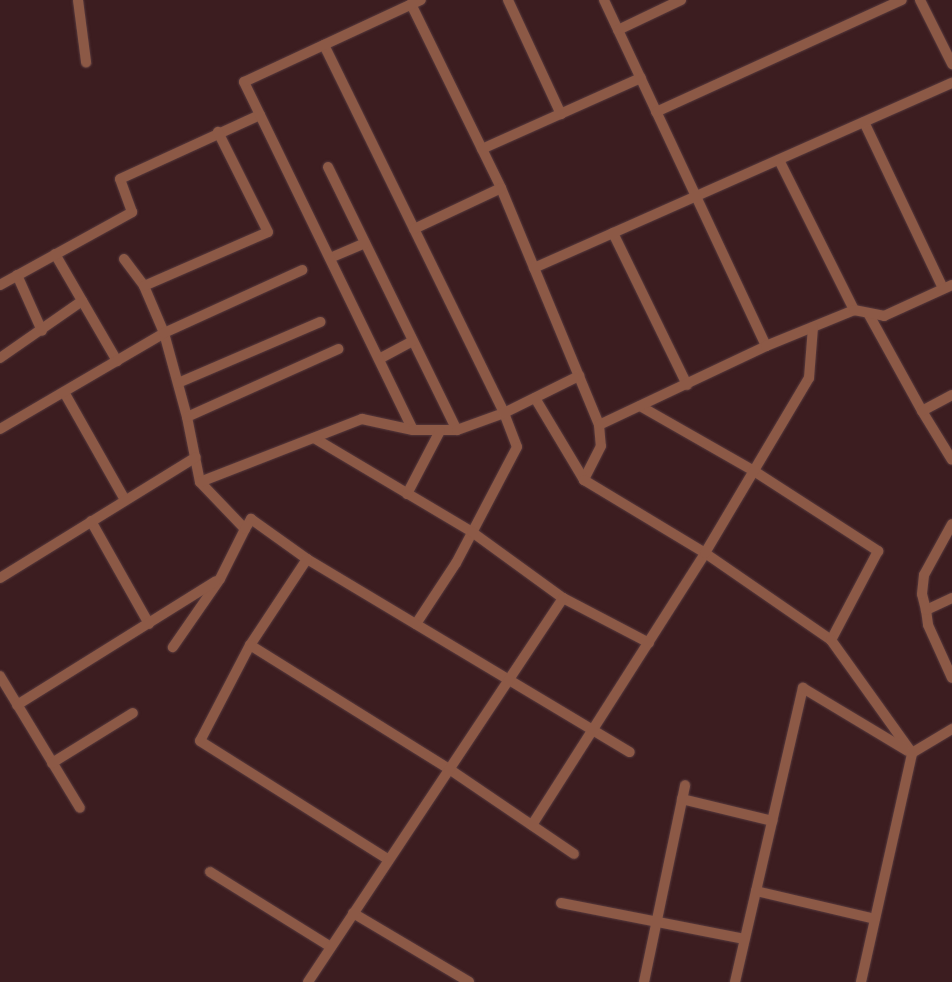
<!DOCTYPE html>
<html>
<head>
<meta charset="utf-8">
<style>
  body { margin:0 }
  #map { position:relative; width:952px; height:982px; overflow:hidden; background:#3c1d20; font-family:"Archivo Narrow",sans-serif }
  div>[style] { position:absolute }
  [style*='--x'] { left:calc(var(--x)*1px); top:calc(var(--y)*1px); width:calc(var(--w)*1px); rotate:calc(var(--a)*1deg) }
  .roads { filter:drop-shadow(0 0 1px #573a3d) drop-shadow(0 0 1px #573a3d) }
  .minor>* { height:10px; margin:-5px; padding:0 5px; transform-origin:5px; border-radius:5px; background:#8c5946 }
  .tertiary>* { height:10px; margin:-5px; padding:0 5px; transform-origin:5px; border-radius:5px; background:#8c5946 }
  span { translate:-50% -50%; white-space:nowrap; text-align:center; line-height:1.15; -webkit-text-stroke:3px #3c1d20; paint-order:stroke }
</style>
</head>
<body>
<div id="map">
  <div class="roads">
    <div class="minor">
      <i style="--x:78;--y:0;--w:63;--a:82.6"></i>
      <i style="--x:508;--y:0;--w:126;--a:65.1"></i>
      <i style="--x:604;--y:0;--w:382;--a:64.9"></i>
      <i style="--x:411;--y:4;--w:205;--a:63.9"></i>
      <i style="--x:501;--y:188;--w:256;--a:67.5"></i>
      <i style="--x:599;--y:425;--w:21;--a:85"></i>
      <i style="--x:601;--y:446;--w:38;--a:117"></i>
      <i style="--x:618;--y:30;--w:70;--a:-25.5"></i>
      <i style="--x:324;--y:45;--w:410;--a:63.9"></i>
      <i style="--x:504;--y:413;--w:36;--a:69"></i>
      <i style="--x:517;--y:447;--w:131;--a:117.7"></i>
      <i style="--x:456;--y:563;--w:73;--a:123.3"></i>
      <i style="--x:656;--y:112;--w:270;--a:-24.5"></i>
      <i style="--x:864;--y:122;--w:184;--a:64.6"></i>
      <i style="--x:482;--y:149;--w:174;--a:-24.1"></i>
      <i style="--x:779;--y:160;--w:168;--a:63.4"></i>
      <i style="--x:328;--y:167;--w:293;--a:63.9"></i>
      <i style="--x:414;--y:229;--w:96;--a:-25.2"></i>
      <i style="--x:613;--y:233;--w:169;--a:64"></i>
      <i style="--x:55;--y:254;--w:124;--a:59.9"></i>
      <i style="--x:330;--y:258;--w:38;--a:-23"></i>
      <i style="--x:124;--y:259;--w:34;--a:53"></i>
      <i style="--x:144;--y:286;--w:51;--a:66.9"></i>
      <i style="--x:164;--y:333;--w:87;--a:74.7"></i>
      <i style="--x:187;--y:417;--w:66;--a:78.7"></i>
      <i style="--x:200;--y:482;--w:65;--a:46.2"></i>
      <i style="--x:245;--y:529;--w:56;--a:116.6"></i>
      <i style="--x:220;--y:579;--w:83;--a:124.7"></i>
      <i style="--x:534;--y:268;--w:457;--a:-23.9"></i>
      <i style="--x:17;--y:275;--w:61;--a:65.9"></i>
      <i style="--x:0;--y:285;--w:151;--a:-28.9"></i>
      <i style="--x:132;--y:212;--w:35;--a:-110"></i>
      <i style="--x:120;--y:179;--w:154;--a:-24.6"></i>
      <i style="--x:144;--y:286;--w:135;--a:-23.5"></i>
      <i style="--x:268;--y:232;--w:112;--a:-116.6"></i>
      <i style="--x:868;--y:313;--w:112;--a:61.1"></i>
      <i style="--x:922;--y:411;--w:57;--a:58.5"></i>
      <i style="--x:0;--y:358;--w:100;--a:-34.8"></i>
      <i style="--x:379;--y:359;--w:38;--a:-28"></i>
      <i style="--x:178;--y:383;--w:155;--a:-23.2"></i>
      <i style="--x:64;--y:392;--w:124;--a:60.5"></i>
      <i style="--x:535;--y:398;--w:96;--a:59.1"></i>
      <i style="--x:584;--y:480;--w:141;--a:31.1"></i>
      <i style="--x:705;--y:553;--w:153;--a:34.6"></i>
      <i style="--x:640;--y:406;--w:131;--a:29.7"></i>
      <i style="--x:754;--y:471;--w:148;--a:32.8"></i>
      <i style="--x:878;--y:551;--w:101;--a:117.8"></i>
      <i style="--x:831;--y:640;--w:139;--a:54.4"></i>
      <i style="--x:922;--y:411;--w:34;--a:-28"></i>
      <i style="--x:187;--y:417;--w:166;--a:-24.2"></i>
      <i style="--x:599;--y:425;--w:185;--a:-25.3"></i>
      <i style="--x:766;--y:346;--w:95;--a:-22.2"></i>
      <i style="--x:854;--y:310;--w:31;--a:11"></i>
      <i style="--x:884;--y:316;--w:75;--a:-24.5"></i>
      <i style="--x:0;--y:429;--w:190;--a:-30.3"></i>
      <i style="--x:164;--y:333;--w:152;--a:-24.5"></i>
      <i style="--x:413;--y:430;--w:387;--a:-115.9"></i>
      <i style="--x:244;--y:82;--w:195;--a:-24.9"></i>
      <i style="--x:314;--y:438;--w:184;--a:30.7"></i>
      <i style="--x:472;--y:532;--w:112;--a:36"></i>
      <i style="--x:563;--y:598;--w:97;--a:27.6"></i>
      <i style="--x:200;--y:482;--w:174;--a:-21.3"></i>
      <i style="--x:362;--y:419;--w:52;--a:12.2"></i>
      <i style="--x:413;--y:430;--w:44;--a:0"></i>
      <i style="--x:457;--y:430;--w:50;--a:-19.9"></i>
      <i style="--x:504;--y:413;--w:84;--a:-26.3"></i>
      <i style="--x:407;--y:494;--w:71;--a:-62.4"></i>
      <i style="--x:91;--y:521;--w:118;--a:60.6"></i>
      <i style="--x:245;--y:529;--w:12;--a:-59"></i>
      <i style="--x:251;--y:519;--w:69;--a:35.5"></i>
      <i style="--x:307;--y:559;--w:376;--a:30.9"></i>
      <i style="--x:307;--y:559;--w:103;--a:123.5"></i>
      <i style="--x:250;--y:645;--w:108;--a:117.5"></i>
      <i style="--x:200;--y:741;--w:223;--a:32.2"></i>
      <i style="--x:0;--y:578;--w:230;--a:-31.7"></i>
      <i style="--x:952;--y:598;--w:29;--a:155"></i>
      <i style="--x:926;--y:610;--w:15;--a:82"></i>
      <i style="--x:928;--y:625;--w:58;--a:65.6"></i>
      <i style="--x:926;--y:610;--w:16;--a:-104"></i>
      <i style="--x:922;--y:594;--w:19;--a:-84"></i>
      <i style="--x:924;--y:575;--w:58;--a:-61.2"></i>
      <i style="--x:250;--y:645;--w:234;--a:31.9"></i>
      <i style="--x:449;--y:769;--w:151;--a:34.2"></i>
      <i style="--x:0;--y:676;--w:154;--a:58.8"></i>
      <i style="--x:17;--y:705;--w:234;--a:-31.9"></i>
      <i style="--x:52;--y:763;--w:95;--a:-31.7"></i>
      <i style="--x:682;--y:799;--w:93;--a:13.7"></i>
      <i style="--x:532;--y:825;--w:322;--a:-57.5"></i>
      <i style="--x:705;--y:553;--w:204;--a:-59.3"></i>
      <i style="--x:809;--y:378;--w:51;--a:-85.5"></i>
      <i style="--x:210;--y:872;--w:142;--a:31.8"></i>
      <i style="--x:756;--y:891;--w:122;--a:13.2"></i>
      <i style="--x:561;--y:903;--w:187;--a:11.1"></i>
      <i style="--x:353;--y:913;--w:135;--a:30.7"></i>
      <i style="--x:308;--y:982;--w:461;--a:-56.4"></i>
      <i style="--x:644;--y:982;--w:201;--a:-78.2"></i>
      <i style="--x:735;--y:982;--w:302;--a:-77"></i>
      <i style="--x:803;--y:688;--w:122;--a:31"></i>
      <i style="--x:861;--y:982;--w:235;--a:-77.4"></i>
      <i style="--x:912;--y:753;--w:47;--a:-31"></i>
    </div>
    <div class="tertiary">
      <i style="--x:920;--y:0;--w:72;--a:63.4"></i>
    </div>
  </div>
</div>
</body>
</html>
